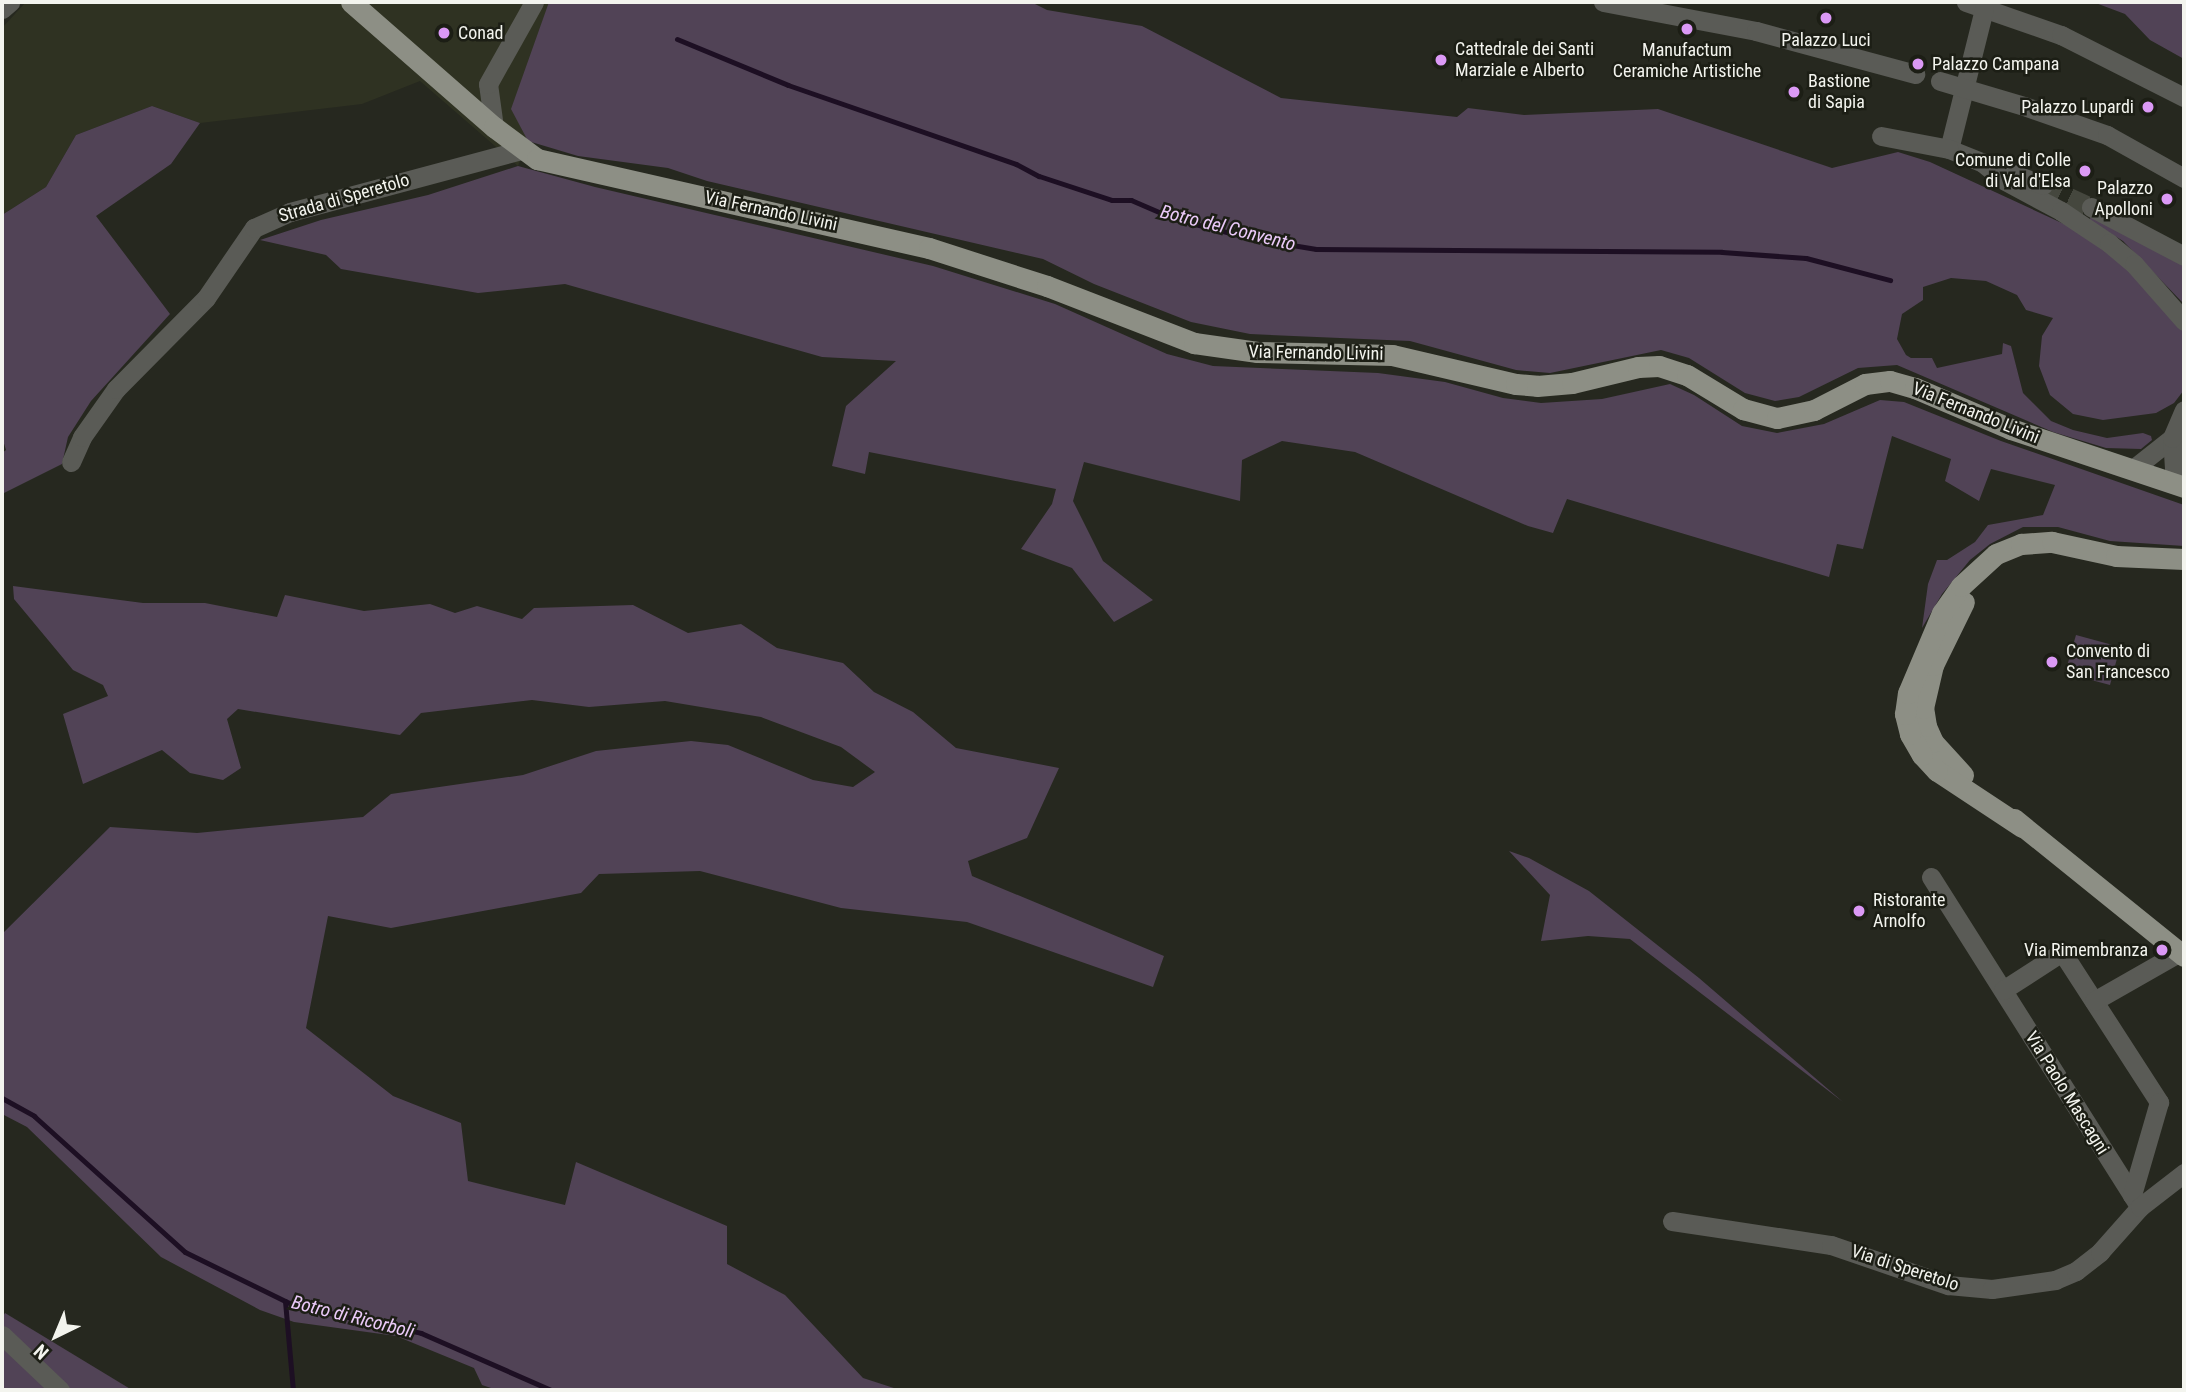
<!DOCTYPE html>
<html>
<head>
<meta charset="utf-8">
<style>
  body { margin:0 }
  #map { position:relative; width:2186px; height:1392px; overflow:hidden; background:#26281f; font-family:"Roboto Condensed",sans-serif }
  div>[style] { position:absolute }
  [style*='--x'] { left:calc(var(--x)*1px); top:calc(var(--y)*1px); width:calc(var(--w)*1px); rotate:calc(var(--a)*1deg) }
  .built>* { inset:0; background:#2f3222 }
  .green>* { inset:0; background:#514356 }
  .stream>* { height:5px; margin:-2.5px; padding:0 2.5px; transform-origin:2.5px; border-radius:2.5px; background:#1d0f23 }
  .minor-tunnel>* { height:19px; margin-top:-9.5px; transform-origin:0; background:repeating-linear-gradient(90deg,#45473e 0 19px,transparent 0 29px) }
  .minor>* { height:19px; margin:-9.5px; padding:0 9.5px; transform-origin:9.5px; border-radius:9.5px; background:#5a5b56 }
  .primary>* { height:21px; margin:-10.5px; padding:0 10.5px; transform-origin:10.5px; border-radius:10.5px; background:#8d8f85 }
  .minor-bridge>* { height:19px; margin:-9.5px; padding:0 9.5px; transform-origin:9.5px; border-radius:9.5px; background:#5a5b56 }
  .dots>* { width:19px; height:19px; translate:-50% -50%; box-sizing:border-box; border:4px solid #1c1e15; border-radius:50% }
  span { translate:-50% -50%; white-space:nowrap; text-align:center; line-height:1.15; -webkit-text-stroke:5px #1c1e15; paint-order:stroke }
  .poi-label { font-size:18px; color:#f3f4ee }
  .left { translate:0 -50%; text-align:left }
  .right { translate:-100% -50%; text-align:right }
  .street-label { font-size:18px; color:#f3f4ee }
  .water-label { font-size:19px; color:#ebcaf9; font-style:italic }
  .frame { position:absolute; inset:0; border:4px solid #f3f4ee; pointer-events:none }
  .north { position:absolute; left:21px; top:1301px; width:70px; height:70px; -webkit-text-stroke:5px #1c1e15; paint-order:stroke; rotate:223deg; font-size:19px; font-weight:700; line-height:28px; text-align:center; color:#f3f4ee }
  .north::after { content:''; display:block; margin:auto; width:24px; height:32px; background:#f3f4ee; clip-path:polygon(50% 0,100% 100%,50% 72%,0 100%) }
</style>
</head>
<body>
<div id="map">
  <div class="built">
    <i style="clip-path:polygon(26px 2px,549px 2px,528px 141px,518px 166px,420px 81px,362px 104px,200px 123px,152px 106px,76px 135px,46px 187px,2px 215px,2px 28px)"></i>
  </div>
  <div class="green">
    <i style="clip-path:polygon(549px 2px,1031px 2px,1047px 10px,1142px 26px,1281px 98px,1457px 117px,1468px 108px,1524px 115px,1658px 109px,1832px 168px,1898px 152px,1930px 162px,2077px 230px,2132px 271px,2184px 330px,2184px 390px,2174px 403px,2156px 413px,2103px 420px,2073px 414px,2050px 395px,2039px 366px,2042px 336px,2053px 318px,2026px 310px,2017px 295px,1986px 281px,1951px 278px,1923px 287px,1923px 300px,1902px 314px,1897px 339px,1906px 355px,1911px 358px,1932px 358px,1937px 368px,2002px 354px,2003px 343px,2011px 346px,2023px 393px,2051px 421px,2073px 430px,2107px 438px,2143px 433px,2151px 436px,2152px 440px,2141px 449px,2106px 448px,2053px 432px,1897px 365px,1858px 368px,1799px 397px,1775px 401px,1745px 393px,1689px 358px,1661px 350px,1550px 373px,1516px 370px,1410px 341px,1250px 334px,1191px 322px,1094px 284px,1043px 259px,707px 181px,668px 168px,578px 156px,528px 141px,511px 109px)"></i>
    <i style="clip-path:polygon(2093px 2px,2184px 2px,2184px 59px,2150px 40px,2125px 14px)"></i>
    <i style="clip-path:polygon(152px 106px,200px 123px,171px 164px,96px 216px,170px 314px,91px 401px,68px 437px,62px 464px,2px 494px,2px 453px,6px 450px,2px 437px,2px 215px,46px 187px,76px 135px)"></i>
    <i style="clip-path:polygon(518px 166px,595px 187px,933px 266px,1055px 304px,1167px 354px,1213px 366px,1378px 373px,1445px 382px,1503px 398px,1541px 403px,1602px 399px,1670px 384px,1694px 395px,1742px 426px,1777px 433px,1824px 424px,1880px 400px,1904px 402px,2001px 441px,2184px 505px,2184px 546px,2110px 541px,2058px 527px,2023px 527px,1990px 544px,1970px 560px,1942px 594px,1922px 628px,1928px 584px,1937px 560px,1947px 560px,1975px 542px,1988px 525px,2043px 515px,2055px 485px,1991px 469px,1979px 501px,1945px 481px,1951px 459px,1892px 436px,1863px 549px,1837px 544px,1829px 577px,1567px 499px,1553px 533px,1528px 526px,1355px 452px,1282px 441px,1242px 460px,1240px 501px,1084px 462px,1073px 501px,1103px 561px,1153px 600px,1114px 622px,1072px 568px,1021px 549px,1052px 504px,1056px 489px,869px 452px,865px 474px,832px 466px,846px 406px,896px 361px,822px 357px,565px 284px,478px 293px,341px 269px,326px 255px,260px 240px,321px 220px,428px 195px)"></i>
    <i style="clip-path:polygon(2093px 214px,2184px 264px,2184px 304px,2123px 241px,2089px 220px)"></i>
    <i style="clip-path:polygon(13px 586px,143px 603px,205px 603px,277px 617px,285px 595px,364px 611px,430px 604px,455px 613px,477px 606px,522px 619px,534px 608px,633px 605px,688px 633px,741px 624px,777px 648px,843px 663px,874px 692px,913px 712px,956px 748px,1059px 768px,1027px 838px,968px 861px,972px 876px,1164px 956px,1153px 987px,967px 922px,841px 908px,700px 871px,599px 874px,581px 893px,391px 928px,328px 916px,306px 1028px,393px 1096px,461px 1123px,468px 1181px,565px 1205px,576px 1162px,727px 1226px,727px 1264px,785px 1295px,863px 1378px,900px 1390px,497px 1390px,482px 1385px,474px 1368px,396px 1336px,294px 1322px,260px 1310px,161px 1257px,27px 1127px,2px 1114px,2px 934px,110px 827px,197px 833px,363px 817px,391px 794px,523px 775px,596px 751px,691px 741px,728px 745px,813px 780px,853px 787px,875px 772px,841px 747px,761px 717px,665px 701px,589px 707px,532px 700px,421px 713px,400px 735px,238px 709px,227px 719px,241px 768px,223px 780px,190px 773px,162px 750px,83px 784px,63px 714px,108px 696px,103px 685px,73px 670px,14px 599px)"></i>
    <i style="clip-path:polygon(2076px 635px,2120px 647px,2110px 685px,2065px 673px)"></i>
    <i style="clip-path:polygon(1509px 851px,1529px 858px,1589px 891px,1699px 978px,1843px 1102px,1630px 939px,1588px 936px,1541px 941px,1550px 895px)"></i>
    <i style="clip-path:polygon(5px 1313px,132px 1390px,2px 1390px,2px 1318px)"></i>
  </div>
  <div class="stream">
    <i style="--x:677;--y:39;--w:120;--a:22.5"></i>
    <i style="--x:788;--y:85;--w:241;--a:19.1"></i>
    <i style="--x:1016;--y:164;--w:26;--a:28"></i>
    <i style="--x:1039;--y:176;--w:77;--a:18.2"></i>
    <i style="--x:1112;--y:200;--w:19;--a:0"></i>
    <i style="--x:1131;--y:200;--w:48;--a:23.4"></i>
    <i style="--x:1175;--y:219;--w:77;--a:14.2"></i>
    <i style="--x:1250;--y:238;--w:67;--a:9.5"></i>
    <i style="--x:1316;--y:249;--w:406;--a:0.4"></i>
    <i style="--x:1722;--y:252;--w:84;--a:4.1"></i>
    <i style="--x:1806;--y:258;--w:87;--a:14.7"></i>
    <i style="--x:2;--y:1098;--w:37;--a:29"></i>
    <i style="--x:34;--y:1116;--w:203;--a:42"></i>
    <i style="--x:185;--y:1252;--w:120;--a:26.1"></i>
    <i style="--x:293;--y:1305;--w:131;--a:12.3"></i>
    <i style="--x:421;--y:1333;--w:142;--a:23.7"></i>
    <i style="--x:285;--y:1301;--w:89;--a:84.9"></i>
  </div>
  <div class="minor-tunnel">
    <i style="--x:2043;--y:185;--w:53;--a:24.6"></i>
  </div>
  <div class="minor">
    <i style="--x:1603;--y:2;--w:156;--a:10.7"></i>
    <i style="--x:1756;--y:31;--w:165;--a:15.1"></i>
    <i style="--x:1966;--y:2;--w:101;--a:19.2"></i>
    <i style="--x:2061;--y:35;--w:138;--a:26.8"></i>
    <i style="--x:2;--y:9;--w:11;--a:-41"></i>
    <i style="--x:1984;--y:9;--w:144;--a:104"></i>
    <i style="--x:1949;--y:149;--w:37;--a:22"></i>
    <i style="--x:1983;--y:163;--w:28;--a:39"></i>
    <i style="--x:2005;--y:181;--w:64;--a:28.2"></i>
    <i style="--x:2061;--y:211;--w:58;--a:33.7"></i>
    <i style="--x:2109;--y:243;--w:33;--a:40"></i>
    <i style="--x:2134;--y:264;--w:76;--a:48.7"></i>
    <i style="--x:2024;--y:106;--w:88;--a:19.3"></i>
    <i style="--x:2107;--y:135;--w:88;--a:29.2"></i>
    <i style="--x:494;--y:127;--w:43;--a:-97.9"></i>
    <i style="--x:488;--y:84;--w:94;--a:-60.7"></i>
    <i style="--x:1881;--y:136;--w:69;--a:10.8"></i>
    <i style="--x:2013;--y:174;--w:32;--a:20"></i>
    <i style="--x:2091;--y:207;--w:105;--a:27.8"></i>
    <i style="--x:71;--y:462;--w:27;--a:-66"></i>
    <i style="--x:82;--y:437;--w:59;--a:-54.7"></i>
    <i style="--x:116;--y:389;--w:128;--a:-45.3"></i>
    <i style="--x:206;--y:298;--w:85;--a:-55.6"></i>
    <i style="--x:254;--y:228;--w:39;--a:-24"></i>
    <i style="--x:290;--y:212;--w:240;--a:-15"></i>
    <i style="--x:2133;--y:469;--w:50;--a:-38.5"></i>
    <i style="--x:2175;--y:483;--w:45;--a:-93.8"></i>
    <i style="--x:2172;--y:438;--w:30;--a:-67"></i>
    <i style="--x:1931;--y:877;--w:391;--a:57.7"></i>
    <i style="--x:2003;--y:990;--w:70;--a:-32.8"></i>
    <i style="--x:2062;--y:952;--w:179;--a:57.1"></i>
    <i style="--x:2159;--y:1102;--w:97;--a:106.2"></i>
    <i style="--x:2094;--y:1001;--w:99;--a:-29.7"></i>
    <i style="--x:1672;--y:1221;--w:161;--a:8.6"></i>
    <i style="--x:1831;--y:1245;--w:124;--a:18.9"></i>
    <i style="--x:1948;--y:1285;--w:44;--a:5.2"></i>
    <i style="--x:1992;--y:1289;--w:64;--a:-8.1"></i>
    <i style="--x:2055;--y:1280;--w:23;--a:-23"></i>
    <i style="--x:2076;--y:1271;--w:31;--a:-38"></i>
    <i style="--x:2100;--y:1252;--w:60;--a:-48.4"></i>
    <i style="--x:2140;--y:1207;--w:56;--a:-37.7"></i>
    <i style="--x:2;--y:1335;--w:80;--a:43.5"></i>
  </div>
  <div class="primary">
    <i style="--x:351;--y:2;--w:190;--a:41.2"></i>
    <i style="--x:494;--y:127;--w:54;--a:36.7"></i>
    <i style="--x:537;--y:159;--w:402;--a:12.8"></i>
    <i style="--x:929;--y:248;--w:124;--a:17.9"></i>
    <i style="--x:1047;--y:286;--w:158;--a:21.2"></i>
    <i style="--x:1194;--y:343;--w:64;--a:8.1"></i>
    <i style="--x:1257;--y:352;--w:135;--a:1.3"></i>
    <i style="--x:1392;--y:355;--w:127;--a:13.2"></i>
    <i style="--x:1516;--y:384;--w:21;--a:5"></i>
    <i style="--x:1537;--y:386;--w:35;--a:-5"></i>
    <i style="--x:1572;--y:383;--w:68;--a:-13.6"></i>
    <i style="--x:1638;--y:367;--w:21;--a:-3"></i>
    <i style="--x:1659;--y:366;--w:29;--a:18"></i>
    <i style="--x:1687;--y:375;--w:66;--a:31.3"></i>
    <i style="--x:1743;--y:409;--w:35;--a:15"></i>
    <i style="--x:1777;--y:418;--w:38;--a:-12"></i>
    <i style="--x:1814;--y:410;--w:57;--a:-27"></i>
    <i style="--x:1865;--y:384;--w:25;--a:-7"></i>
    <i style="--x:1890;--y:381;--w:26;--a:16"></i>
    <i style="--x:1915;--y:388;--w:104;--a:23.1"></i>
    <i style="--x:2011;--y:429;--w:182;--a:18.5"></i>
    <i style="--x:1963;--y:775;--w:45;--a:-132.3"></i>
    <i style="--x:1933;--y:742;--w:17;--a:-114"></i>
    <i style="--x:1926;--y:726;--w:18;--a:-99"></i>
    <i style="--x:1923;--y:708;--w:44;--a:-76.9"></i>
    <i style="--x:1933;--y:665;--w:70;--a:-63.8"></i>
    <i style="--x:2014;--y:819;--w:218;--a:38.9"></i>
    <i style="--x:2022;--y:827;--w:102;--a:-146.6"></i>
    <i style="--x:1937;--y:771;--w:22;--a:-133"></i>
    <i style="--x:1922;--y:755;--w:24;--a:-120"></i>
    <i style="--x:1910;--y:734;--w:21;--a:-104"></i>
    <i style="--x:1905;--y:714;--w:21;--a:-82"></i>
    <i style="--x:1908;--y:693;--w:87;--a:-67"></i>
    <i style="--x:1942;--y:613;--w:33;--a:-55"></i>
    <i style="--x:1961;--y:586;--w:47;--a:-42.4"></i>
    <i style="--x:1996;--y:554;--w:27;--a:-22"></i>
    <i style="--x:2021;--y:544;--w:31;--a:-4"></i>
    <i style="--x:2052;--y:542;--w:66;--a:12.3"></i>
    <i style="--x:2116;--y:556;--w:68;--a:2.5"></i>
  </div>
  <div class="minor-bridge">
    <i style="--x:1940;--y:81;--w:88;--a:16.6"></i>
  </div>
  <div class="dots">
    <i style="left:1826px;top:18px;background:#db99f5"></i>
    <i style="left:1687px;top:29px;background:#db99f5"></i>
    <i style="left:444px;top:33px;background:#db99f5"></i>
    <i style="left:1441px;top:60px;background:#db99f5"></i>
    <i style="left:1918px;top:64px;background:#db99f5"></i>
    <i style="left:1794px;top:92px;background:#db99f5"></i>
    <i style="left:2148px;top:107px;background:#db99f5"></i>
    <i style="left:2085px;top:171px;background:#db99f5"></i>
    <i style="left:2167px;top:199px;background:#db99f5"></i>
    <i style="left:2052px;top:662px;background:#db99f5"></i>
    <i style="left:1859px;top:911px;background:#db99f5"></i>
    <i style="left:2162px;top:950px;background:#db99f5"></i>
  </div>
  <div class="poi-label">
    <span class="left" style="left:458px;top:33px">Conad</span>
    <span style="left:1826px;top:40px">Palazzo Luci</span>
    <span class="left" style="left:1455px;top:60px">Cattedrale dei Santi<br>Marziale e Alberto</span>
    <span style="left:1687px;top:61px">Manufactum<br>Ceramiche Artistiche</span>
    <span class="left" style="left:1932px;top:64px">Palazzo Campana</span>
    <span class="left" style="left:1808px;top:92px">Bastione<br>di Sapia</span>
    <span class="right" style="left:2134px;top:107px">Palazzo Lupardi</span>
    <span class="right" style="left:2071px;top:171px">Comune di Colle<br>di Val d'Elsa</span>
    <span class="right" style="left:2153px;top:199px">Palazzo<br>Apolloni</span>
    <span class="left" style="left:2066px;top:662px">Convento di<br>San Francesco</span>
    <span class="left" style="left:1873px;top:911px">Ristorante<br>Arnolfo</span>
    <span class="right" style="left:2148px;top:950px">Via Rimembranza</span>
  </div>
  <div class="street-label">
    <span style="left:344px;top:198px;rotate:-16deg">Strada di Speretolo</span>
    <span style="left:771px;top:211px;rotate:12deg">Via Fernando Livini</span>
    <span style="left:1316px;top:353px;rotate:1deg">Via Fernando Livini</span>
    <span style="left:1976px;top:413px;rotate:22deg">Via Fernando Livini</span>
    <span style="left:2067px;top:1093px;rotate:58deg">Via Paolo Mascagni</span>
    <span style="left:1905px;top:1268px;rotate:18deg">Via di Speretolo</span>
  </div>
  <div class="water-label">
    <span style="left:1228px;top:228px;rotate:14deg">Botro del Convento</span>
    <span style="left:353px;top:1317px;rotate:14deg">Botro di Ricorboli</span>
  </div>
  <div class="frame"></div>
  <div class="north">N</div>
</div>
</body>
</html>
